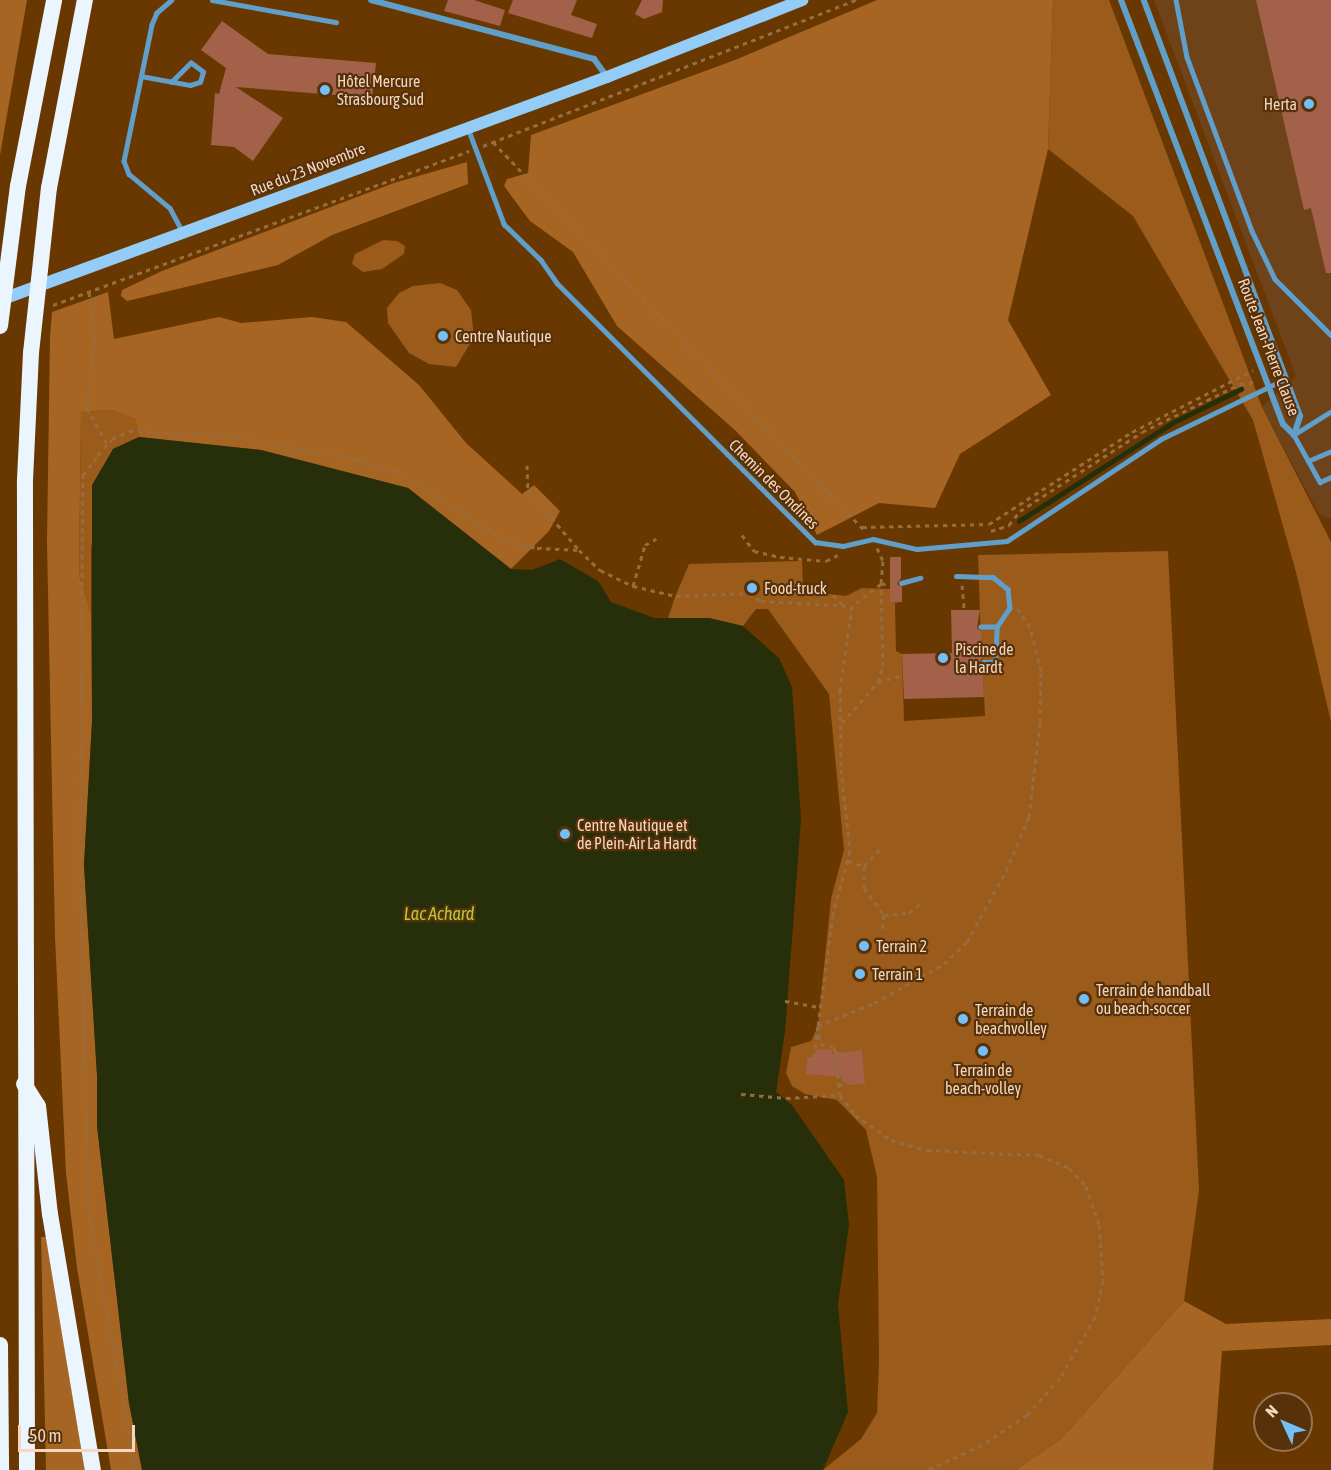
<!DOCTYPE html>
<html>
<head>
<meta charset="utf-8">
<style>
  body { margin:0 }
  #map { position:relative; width:1331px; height:1470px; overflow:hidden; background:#693800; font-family:"Asap Condensed",sans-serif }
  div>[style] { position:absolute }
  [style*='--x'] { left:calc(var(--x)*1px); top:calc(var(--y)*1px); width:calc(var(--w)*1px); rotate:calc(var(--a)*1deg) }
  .built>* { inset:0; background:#6f4319 }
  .green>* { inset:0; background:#9a5b1b }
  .forest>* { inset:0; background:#a76523 }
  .water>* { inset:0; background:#262f0a }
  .stream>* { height:4.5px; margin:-2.25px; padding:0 2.25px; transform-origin:2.25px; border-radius:2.25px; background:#262f0a }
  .building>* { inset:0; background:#a26148 }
  .path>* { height:3px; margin-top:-1.5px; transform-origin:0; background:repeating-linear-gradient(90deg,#976c3f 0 4.5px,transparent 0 9px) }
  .service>* { height:4.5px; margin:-2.25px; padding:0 2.25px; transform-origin:2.25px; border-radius:2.25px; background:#619fcb }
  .minor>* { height:6px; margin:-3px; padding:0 3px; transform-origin:3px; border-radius:3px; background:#619fcb }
  .secondary>* { height:12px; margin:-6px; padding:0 6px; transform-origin:6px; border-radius:6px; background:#93ccf6 }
  .trunk>* { height:16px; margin:-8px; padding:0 8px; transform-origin:8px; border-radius:8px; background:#eaf5fe }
  .dots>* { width:16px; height:16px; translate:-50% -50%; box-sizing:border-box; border:3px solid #57310a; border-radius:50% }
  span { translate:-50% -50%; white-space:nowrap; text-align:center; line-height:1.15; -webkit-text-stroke:4.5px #57310a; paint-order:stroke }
  .poi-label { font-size:16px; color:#f5d7bf }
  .left { translate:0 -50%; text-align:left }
  .right { translate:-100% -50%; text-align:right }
  .street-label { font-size:16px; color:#f5d7bf }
  .water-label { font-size:18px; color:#afce36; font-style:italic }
  .north { position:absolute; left:1253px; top:1392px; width:60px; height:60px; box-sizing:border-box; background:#57310a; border:2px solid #967352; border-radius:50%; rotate:314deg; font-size:16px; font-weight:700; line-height:24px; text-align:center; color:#f5d7bf }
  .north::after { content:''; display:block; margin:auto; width:21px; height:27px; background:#74c0f6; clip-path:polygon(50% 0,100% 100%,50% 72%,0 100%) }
  .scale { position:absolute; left:18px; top:1425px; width:117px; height:27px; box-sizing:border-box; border:3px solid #f5d7bf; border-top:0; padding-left:8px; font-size:18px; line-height:21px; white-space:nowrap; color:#f5d7bf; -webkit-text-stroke:4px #57310a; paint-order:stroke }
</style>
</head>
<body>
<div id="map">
  <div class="built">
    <i style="clip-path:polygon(1154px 0,1331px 0,1331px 519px,1319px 514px,1262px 407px,1296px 376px)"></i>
  </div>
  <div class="green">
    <i style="clip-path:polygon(1053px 0,1109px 0,1262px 407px,1331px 542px,1331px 722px,1296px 572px,1253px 420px,1133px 216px,1048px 149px)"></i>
    <i style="clip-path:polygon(383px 240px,397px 241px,405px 246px,404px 254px,382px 269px,363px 272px,352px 264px,355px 254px)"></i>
    <i style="clip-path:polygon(440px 283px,457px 290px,471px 310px,474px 337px,456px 367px,429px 364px,409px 353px,388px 323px,387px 308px,399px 293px,413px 286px)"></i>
    <i style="clip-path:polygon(111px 410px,137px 419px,139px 437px,113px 449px,91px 548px,91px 613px,79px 575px,81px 412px)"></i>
    <i style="clip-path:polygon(1168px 551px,1199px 1190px,1184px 1301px,1062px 1438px,1016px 1470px,823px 1470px,861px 1439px,877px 1413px,879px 1360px,877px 1177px,866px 1130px,837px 1100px,805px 1094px,792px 1086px,786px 1073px,791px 1047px,811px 1041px,818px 1026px,831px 899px,844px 850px,829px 694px,768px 609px,756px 609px,743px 626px,709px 618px,668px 618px,675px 597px,689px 564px,802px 561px,803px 591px,846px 596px,862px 588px,890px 589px,890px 603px,895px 603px,896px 651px,902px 654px,904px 721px,985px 716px,982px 652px,969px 652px,981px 644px,978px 555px)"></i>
  </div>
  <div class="forest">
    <i style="clip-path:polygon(0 0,27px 0,0 155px)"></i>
    <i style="clip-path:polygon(877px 0,1053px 0,1048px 149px,1008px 320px,1051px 395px,960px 454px,935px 508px,879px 503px,817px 535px,795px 492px,736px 431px,617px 326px,573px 252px,530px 221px,504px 186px,507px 179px,528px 173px,531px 135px,735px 60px)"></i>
    <i style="clip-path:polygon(467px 162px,468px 184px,332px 235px,278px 265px,127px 301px,121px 296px,122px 290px,162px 271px,394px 183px)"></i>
    <i style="clip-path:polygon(108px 292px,114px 339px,219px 317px,241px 323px,312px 317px,346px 322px,419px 385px,466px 443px,522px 494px,534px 485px,560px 511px,549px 531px,511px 569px,408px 488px,261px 450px,139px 437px,136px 419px,111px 410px,81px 412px,79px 575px,91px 613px,92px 722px,84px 865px,97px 1075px,97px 1126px,129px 1403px,142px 1470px,111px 1470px,77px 1268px,66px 1173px,55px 937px,47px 542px,50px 337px,52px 312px)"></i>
    <i style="clip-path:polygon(41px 1237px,46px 1237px,85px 1470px,46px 1470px)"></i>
    <i style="clip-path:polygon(1184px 1301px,1226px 1324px,1331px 1319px,1331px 1345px,1222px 1351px,1213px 1470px,1016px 1470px,1062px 1438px)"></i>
  </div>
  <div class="water">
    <i style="clip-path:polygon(139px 437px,261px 450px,408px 488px,511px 569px,532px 570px,560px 559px,598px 581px,611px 602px,654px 618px,709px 618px,743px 626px,779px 658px,792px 687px,801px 819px,785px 1032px,776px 1092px,792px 1105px,844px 1180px,849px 1225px,838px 1305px,848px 1412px,823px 1470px,142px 1470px,129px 1403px,97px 1126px,97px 1075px,84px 865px,92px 722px,92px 485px,113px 449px)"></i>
  </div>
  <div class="stream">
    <i style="--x:1019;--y:521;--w:182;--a:-32.6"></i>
    <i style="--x:1172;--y:423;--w:77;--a:-26.2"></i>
  </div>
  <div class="building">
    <i style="clip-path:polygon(448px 0,474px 0,505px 10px,500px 26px,444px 11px)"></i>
    <i style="clip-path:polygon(513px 0,577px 0,571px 15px,597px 24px,592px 38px,508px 13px)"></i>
    <i style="clip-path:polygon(642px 0,663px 0,662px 12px,644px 19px,635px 14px)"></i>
    <i style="clip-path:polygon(1256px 0,1331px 0,1331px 273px,1326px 273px,1311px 208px,1304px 210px)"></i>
    <i style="clip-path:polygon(222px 21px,268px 54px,376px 63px,372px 98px,236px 87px,283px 118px,253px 161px,234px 147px,211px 145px,215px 93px,219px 94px,226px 68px,201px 50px)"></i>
    <i style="clip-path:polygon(890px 557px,901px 557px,901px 578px,897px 584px,902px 587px,902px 602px,890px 603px)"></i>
    <i style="clip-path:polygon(951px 610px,980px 610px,977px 628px,981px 631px,982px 658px,979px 663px,983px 666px,984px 697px,904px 699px,902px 654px,952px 653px)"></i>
    <i style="clip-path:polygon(816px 1049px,832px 1050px,832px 1054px,862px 1050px,865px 1084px,850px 1085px,843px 1082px,842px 1077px,806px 1074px,807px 1057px,814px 1057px)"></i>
  </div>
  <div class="path">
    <i style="--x:493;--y:142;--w:538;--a:46.28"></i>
    <i style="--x:483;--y:146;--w:401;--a:-21.4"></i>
    <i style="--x:89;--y:292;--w:45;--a:82.4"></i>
    <i style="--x:95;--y:337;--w:71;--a:96.4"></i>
    <i style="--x:87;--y:408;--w:41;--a:60.9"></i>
    <i style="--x:53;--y:305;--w:444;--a:-20.3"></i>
    <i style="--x:527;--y:465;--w:25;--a:88"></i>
    <i style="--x:528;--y:490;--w:79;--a:49.6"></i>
    <i style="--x:862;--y:527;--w:127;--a:-1.4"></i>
    <i style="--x:989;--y:524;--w:170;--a:-32.8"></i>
    <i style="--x:1132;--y:432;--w:136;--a:-27.1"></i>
    <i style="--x:991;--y:531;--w:19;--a:-18"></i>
    <i style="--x:1009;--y:525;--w:18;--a:-52"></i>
    <i style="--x:1020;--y:511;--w:145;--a:-32.9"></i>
    <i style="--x:1142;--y:432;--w:109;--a:-26.1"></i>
    <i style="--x:1240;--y:384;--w:10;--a:0"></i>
    <i style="--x:1250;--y:384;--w:8;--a:-50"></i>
    <i style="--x:742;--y:535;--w:20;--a:53"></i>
    <i style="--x:754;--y:551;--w:27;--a:13"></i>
    <i style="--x:780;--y:557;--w:46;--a:5"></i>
    <i style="--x:826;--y:561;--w:13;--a:-27"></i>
    <i style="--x:877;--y:548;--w:14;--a:65"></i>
    <i style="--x:883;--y:561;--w:23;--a:95"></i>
    <i style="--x:881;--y:584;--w:36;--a:143"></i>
    <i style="--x:852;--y:606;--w:84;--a:98.2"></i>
    <i style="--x:840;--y:689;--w:80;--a:89.3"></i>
    <i style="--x:841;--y:769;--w:82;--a:83.7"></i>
    <i style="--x:850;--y:851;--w:65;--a:105.1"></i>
    <i style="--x:833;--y:914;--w:113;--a:97.6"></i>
    <i style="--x:818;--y:1026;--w:18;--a:84"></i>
    <i style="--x:820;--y:1044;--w:14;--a:12"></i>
    <i style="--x:834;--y:1047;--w:48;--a:82.9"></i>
    <i style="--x:840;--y:1095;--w:25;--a:53"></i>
    <i style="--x:855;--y:1115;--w:44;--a:34.8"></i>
    <i style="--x:891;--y:1140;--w:37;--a:16"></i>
    <i style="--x:927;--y:1150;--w:112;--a:2.6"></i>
    <i style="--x:1039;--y:1155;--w:33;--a:23"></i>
    <i style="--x:1069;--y:1168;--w:25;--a:47"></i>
    <i style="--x:1086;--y:1186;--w:41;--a:71.6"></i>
    <i style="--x:1099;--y:1225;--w:55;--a:85.8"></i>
    <i style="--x:1103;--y:1280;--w:38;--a:102"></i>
    <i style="--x:1095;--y:1317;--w:70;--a:119.8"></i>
    <i style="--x:1060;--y:1378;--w:50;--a:131.7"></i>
    <i style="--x:1027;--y:1415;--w:54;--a:146.3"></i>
    <i style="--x:982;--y:1445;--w:60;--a:155.6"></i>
    <i style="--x:962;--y:585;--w:25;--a:85"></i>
    <i style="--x:633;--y:586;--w:43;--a:-73.7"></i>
    <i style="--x:645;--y:545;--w:13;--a:-29"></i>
    <i style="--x:833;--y:595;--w:14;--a:45"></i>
    <i style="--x:878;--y:682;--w:17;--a:-73"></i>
    <i style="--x:883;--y:666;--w:82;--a:-91.4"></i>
    <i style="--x:881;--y:584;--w:13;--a:-4"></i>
    <i style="--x:842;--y:723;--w:55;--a:-48.7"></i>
    <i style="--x:878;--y:682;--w:26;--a:-16"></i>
    <i style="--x:848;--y:861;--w:17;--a:17"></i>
    <i style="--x:864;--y:866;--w:22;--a:90"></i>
    <i style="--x:864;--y:888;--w:34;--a:53"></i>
    <i style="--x:884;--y:915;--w:16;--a:97"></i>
    <i style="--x:864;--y:866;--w:23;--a:-47"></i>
    <i style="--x:884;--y:915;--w:25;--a:-5"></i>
    <i style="--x:909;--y:913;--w:17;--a:-40"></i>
    <i style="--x:785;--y:1001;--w:36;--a:10"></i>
    <i style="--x:834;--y:1052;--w:13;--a:9"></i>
    <i style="--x:814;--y:1057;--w:31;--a:-83"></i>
    <i style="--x:818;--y:1026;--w:61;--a:-22.3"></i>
    <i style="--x:874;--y:1003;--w:80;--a:-29.1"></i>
    <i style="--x:944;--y:964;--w:32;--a:-44"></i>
    <i style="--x:967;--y:942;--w:81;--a:-61.2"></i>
    <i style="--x:1006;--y:871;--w:59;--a:-66.9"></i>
    <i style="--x:1029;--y:817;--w:96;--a:-83.4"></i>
    <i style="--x:1040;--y:722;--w:51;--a:-88.9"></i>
    <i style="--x:1041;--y:671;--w:45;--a:-104"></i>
    <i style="--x:1030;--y:627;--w:22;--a:-124"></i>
    <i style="--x:838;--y:1085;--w:11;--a:-10"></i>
    <i style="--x:741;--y:1094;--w:45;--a:5.1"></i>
    <i style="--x:786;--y:1098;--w:54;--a:-3.2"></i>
    <i style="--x:136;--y:1470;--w:259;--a:-100.4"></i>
    <i style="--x:89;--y:1215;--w:350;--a:-91.5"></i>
    <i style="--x:80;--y:865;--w:390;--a:-89.6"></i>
    <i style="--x:83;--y:475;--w:25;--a:-53"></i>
    <i style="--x:98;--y:455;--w:21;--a:-49"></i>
    <i style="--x:112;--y:439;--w:19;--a:-25"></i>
    <i style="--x:129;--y:431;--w:100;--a:2.3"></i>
    <i style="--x:229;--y:435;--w:128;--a:10.8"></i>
    <i style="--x:355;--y:459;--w:41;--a:15.4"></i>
    <i style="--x:395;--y:470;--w:130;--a:32.7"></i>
    <i style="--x:504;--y:540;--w:34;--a:14"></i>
    <i style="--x:537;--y:548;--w:42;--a:2.7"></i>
    <i style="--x:579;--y:550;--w:29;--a:44"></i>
    <i style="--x:600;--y:570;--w:37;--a:26"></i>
    <i style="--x:633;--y:586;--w:44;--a:13.1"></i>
    <i style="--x:676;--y:596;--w:73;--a:-2.4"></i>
    <i style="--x:749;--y:593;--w:14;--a:34"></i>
    <i style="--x:761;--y:601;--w:91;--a:3.1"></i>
  </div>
  <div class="service">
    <i style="--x:172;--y:0;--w:20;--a:139"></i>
    <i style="--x:157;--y:13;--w:13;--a:113"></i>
    <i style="--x:152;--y:25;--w:139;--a:101.6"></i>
    <i style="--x:124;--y:161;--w:14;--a:69"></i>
    <i style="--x:129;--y:174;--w:53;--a:39.7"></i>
    <i style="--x:170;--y:208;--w:26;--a:62"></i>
    <i style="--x:212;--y:0;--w:126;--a:10.1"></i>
    <i style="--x:1176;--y:0;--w:58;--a:79.1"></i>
    <i style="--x:1187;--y:57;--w:186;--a:69.5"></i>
    <i style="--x:1252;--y:231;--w:53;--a:64.4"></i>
    <i style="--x:1275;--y:279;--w:79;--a:45"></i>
    <i style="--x:141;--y:76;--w:50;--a:10.4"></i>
    <i style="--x:190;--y:85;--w:10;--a:-17"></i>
    <i style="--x:200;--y:82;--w:10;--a:-73"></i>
    <i style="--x:203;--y:72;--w:15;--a:-143"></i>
    <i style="--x:191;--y:63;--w:27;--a:135"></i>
    <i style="--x:468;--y:128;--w:103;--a:69.4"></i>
    <i style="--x:504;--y:224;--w:52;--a:44.2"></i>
    <i style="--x:541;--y:260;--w:28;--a:55"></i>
    <i style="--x:557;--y:283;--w:366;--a:45.1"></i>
    <i style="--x:815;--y:542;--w:28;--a:8"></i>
    <i style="--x:843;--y:546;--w:31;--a:-13"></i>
    <i style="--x:873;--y:539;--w:45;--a:12.8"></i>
    <i style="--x:917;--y:549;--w:90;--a:-5.1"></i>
    <i style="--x:1007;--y:541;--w:185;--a:-33.5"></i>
    <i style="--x:1161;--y:439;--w:138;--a:-25.8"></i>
    <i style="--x:1331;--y:412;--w:44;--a:148.1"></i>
    <i style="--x:1294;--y:435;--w:54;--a:61"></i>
    <i style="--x:1320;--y:482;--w:12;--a:-24"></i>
    <i style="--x:1308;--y:461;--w:25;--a:-23"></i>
    <i style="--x:956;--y:576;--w:37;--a:2"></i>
    <i style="--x:993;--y:577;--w:19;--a:39"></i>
    <i style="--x:1008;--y:589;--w:19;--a:84"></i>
    <i style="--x:1010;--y:608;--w:23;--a:124"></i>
    <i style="--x:997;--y:627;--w:16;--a:180"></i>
    <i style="--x:901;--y:583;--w:20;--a:-15"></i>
    <i style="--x:983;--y:662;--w:12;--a:0"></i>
    <i style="--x:995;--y:662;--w:35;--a:-87"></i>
  </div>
  <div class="minor">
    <i style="--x:371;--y:0;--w:231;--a:14.8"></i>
    <i style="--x:594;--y:59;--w:22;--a:54"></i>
    <i style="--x:1121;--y:0;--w:454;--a:69.1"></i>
    <i style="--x:1283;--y:424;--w:16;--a:45"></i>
    <i style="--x:1294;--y:435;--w:20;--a:-72"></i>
    <i style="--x:1300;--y:416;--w:444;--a:-110.6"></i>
  </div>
  <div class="secondary">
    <i style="--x:0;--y:300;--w:647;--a:-20.17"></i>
    <i style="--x:607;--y:77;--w:210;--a:-21.5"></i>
  </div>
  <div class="trunk">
    <i style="--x:0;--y:326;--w:141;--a:-82.7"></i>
    <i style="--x:18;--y:186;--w:189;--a:-79"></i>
    <i style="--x:24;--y:1084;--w:26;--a:58"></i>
    <i style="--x:38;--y:1106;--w:109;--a:83.7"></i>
    <i style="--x:50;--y:1214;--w:260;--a:80.5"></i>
    <i style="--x:0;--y:1345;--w:125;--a:89.5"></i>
    <i style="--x:27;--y:1470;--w:990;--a:-90.12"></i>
    <i style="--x:25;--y:480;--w:127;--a:-87.3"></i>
    <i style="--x:31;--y:353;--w:166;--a:-83.8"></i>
    <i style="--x:49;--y:188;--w:191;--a:-79.2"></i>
  </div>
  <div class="dots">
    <i style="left:325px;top:90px;background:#74c0f6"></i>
    <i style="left:1309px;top:104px;background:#74c0f6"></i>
    <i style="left:443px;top:336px;background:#74c0f6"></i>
    <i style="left:752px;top:588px;background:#74c0f6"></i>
    <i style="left:943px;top:658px;background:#74c0f6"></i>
    <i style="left:565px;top:834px;background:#74c0f6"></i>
    <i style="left:864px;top:946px;background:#74c0f6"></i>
    <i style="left:860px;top:974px;background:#74c0f6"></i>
    <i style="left:1084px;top:999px;background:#74c0f6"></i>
    <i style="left:963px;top:1019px;background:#74c0f6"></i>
    <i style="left:983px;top:1051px;background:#74c0f6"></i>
  </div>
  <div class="poi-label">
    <span class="left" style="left:337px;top:90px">Hôtel Mercure<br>Strasbourg Sud</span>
    <span class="right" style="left:1297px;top:104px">Herta</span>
    <span class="left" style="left:455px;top:336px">Centre Nautique</span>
    <span class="left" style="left:764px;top:588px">Food-truck</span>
    <span class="left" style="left:955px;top:658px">Piscine de<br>la Hardt</span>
    <span class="left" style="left:577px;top:834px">Centre Nautique et<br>de Plein-Air La Hardt</span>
    <span class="left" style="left:876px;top:946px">Terrain 2</span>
    <span class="left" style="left:872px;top:974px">Terrain 1</span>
    <span class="left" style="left:1096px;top:999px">Terrain de handball<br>ou beach-soccer</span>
    <span class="left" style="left:975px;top:1019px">Terrain de<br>beachvolley</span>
    <span style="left:983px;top:1079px">Terrain de<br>beach-volley</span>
  </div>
  <div class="street-label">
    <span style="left:308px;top:169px;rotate:-21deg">Rue du 23 Novembre</span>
    <span style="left:1269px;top:347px;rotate:69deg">Route Jean-Pierre Clause</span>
    <span style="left:774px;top:484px;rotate:45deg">Chemin des Ondines</span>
  </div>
  <div class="water-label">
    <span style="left:439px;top:914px">Lac Achard</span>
  </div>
  <div class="north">N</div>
  <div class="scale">50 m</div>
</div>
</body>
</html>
